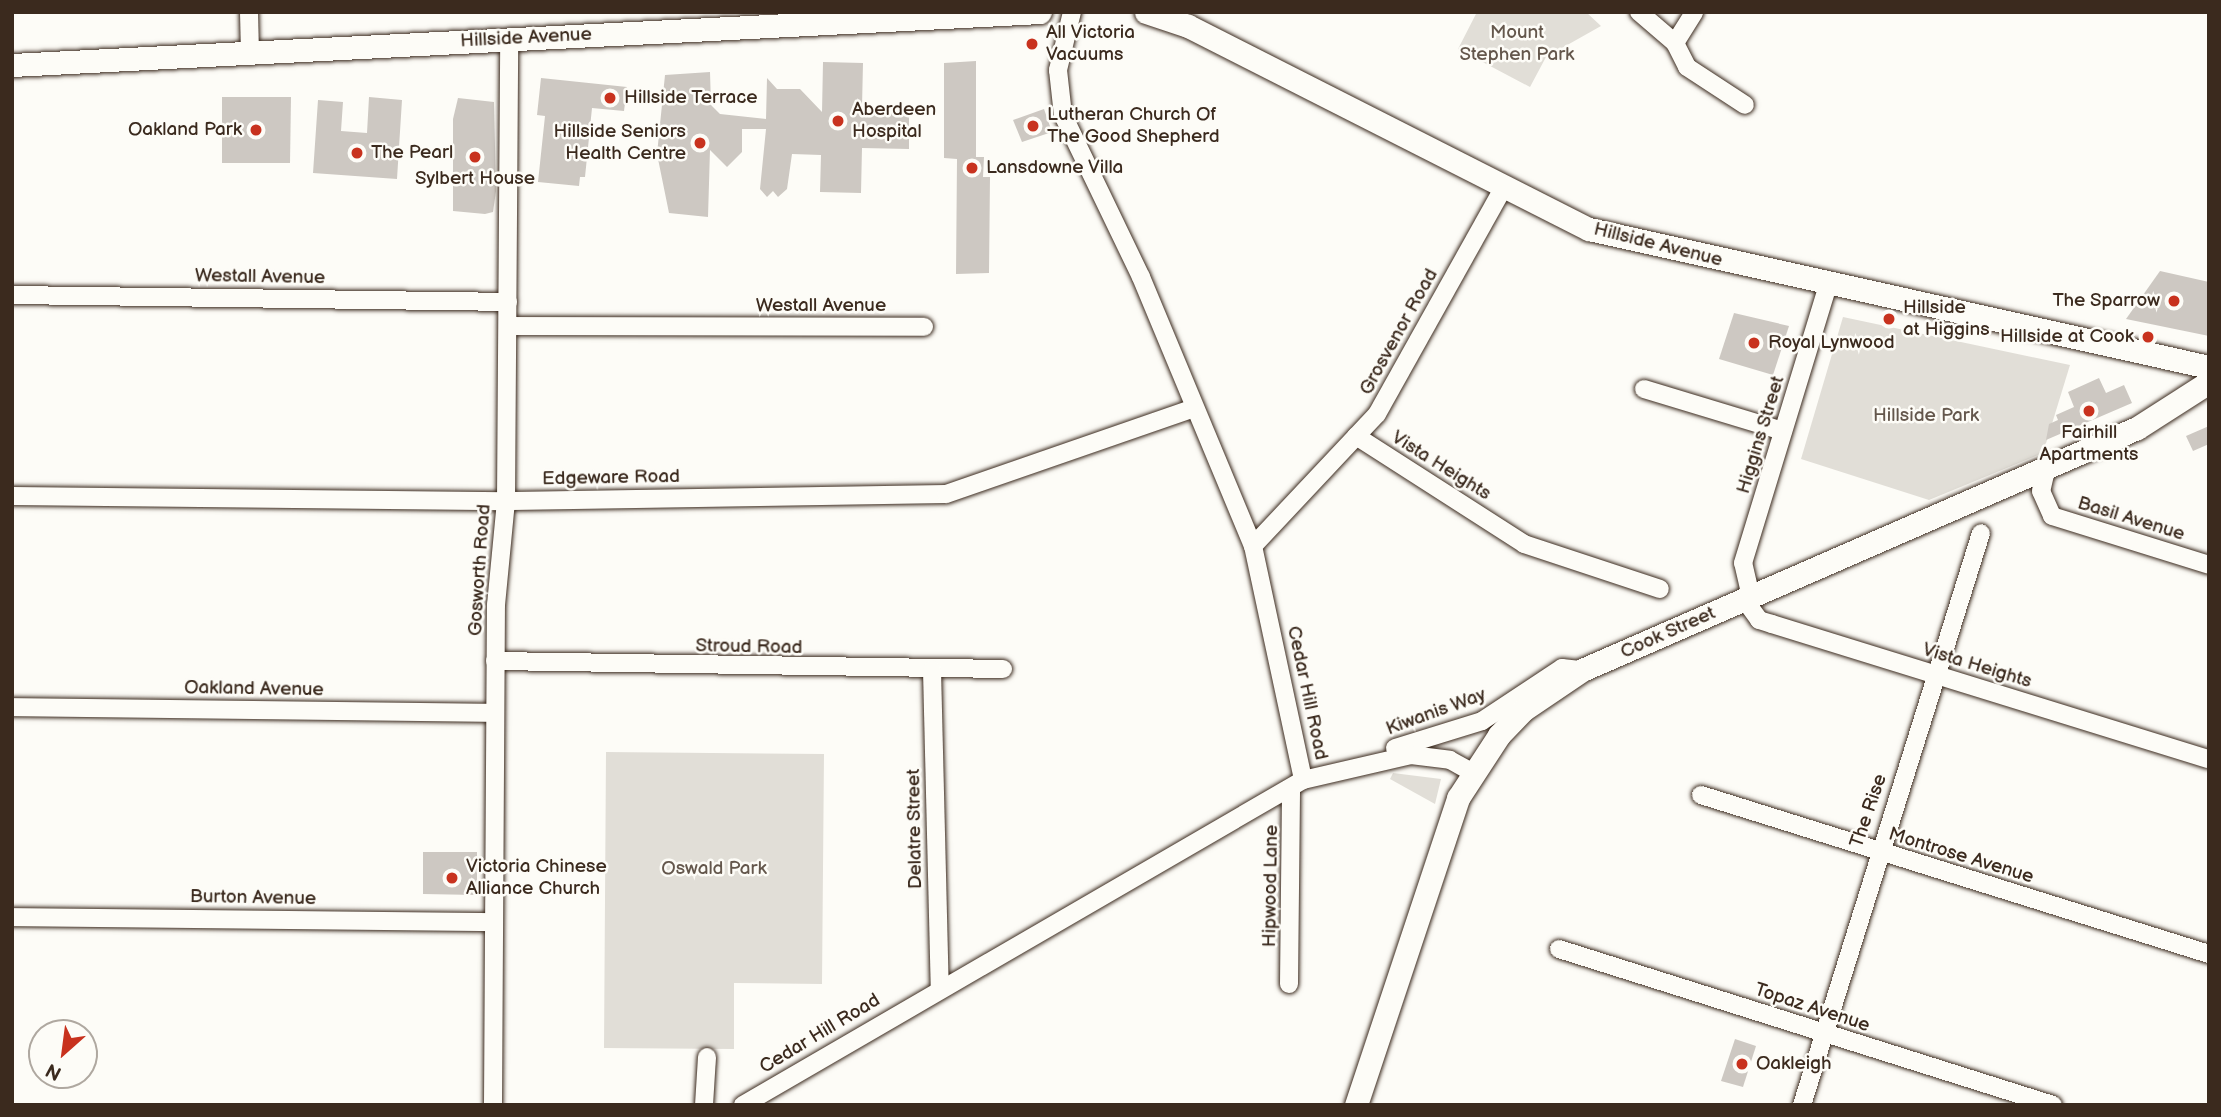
<!DOCTYPE html>
<html>
<head>
<meta charset="utf-8">
<style>
  body { margin:0 }
  #map { position:relative; width:2221px; height:1117px; overflow:hidden; background:#fdfcf7; font-family:"Balsamiq Sans",sans-serif }
  div>[style] { position:absolute }
  [style*='--x'] { left:calc(var(--x)*1px); top:calc(var(--y)*1px); width:calc(var(--w)*1px); rotate:calc(var(--a)*1deg) }
  .green>* { inset:0; background:#e1ded7 }
  .building>* { inset:0; background:#cdc8c2 }
  .roads { filter:drop-shadow(0 0 2px #3b2a1e) drop-shadow(0 0 2px #3b2a1e) }
  .minor>* { height:18px; margin:-9px; padding:0 9px; transform-origin:9px; border-radius:9px; background:#fdfcf7 }
  .major>* { height:23px; margin:-11.5px; padding:0 11.5px; transform-origin:11.5px; border-radius:11.5px; background:#fdfcf7 }
  .dots>* { width:19px; height:19px; translate:-50% -50%; box-sizing:border-box; border:4px solid #fdfcf7; border-radius:50% }
  span { translate:-50% -50%; white-space:nowrap; text-align:center; line-height:1.15; -webkit-text-stroke:5px #fdfcf7; paint-order:stroke }
  .poi-label { font-size:19px; color:#3b2a1e }
  .left { translate:0 -50%; text-align:left }
  .right { translate:-100% -50%; text-align:right }
  .park-label { font-size:19px; color:#64574c }
  .street-label { font-size:19px; color:#3b2a1e }
  .frame { position:absolute; inset:0; border:14px solid #3b2a1e; pointer-events:none }
  .north { position:absolute; left:28px; top:1019px; width:70px; height:70px; box-sizing:border-box; background:#fdfcf7; border:2px solid #afa8a0; border-radius:50%; rotate:208deg; font-size:19px; font-weight:700; line-height:28px; text-align:center; color:#3b2a1e }
  .north::after { content:''; display:block; margin:auto; width:24px; height:32px; background:#c8321e; clip-path:polygon(50% 0,100% 100%,50% 72%,0 100%) }
</style>
</head>
<body>
<div id="map">
  <div class="green">
    <i style="clip-path:polygon(1477px 12px,1586px 12px,1601px 26px,1546px 57px,1530px 87px,1458px 49px)"></i>
    <i style="clip-path:polygon(1843px 317px,2070px 365px,2043px 453px,1929px 500px,1801px 459px)"></i>
    <i style="clip-path:polygon(606px 752px,824px 754px,822px 984px,734px 983px,734px 1049px,604px 1048px)"></i>
    <i style="clip-path:polygon(1393px 773px,1441px 779px,1435px 804px,1390px 779px)"></i>
  </div>
  <div class="building">
    <i style="clip-path:polygon(976px 61px,976px 157px,984px 157px,983px 177px,990px 177px,989px 273px,956px 274px,957px 159px,944px 158px,944px 63px)"></i>
    <i style="clip-path:polygon(823px 62px,863px 63px,862px 107px,909px 108px,909px 149px,862px 148px,861px 193px,820px 192px,821px 155px,792px 154px,787px 189px,778px 197px,773px 191px,767px 197px,760px 189px,766px 129px,742px 129px,742px 152px,727px 167px,710px 150px,708px 217px,669px 213px,657px 154px,665px 75px,710px 72px,711px 105px,720px 114px,766px 119px,767px 78px,777px 89px,800px 89px,822px 112px)"></i>
    <i style="clip-path:polygon(541px 78px,627px 87px,624px 111px,592px 108px,585px 177px,580px 177px,579px 186px,538px 182px,545px 116px,537px 115px)"></i>
    <i style="clip-path:polygon(222px 97px,291px 97px,290px 163px,222px 163px)"></i>
    <i style="clip-path:polygon(369px 97px,402px 100px,397px 179px,313px 173px,318px 100px,343px 102px,341px 131px,367px 133px)"></i>
    <i style="clip-path:polygon(458px 98px,494px 102px,496px 191px,493px 212px,485px 214px,453px 211px,453px 119px)"></i>
    <i style="clip-path:polygon(1044px 109px,1052px 132px,1022px 142px,1013px 120px)"></i>
    <i style="clip-path:polygon(2160px 271px,2209px 282px,2209px 336px,2126px 319px)"></i>
    <i style="clip-path:polygon(1734px 313px,1789px 326px,1773px 375px,1719px 359px)"></i>
    <i style="clip-path:polygon(2099px 378px,2106px 393px,2124px 385px,2132px 403px,2046px 440px,2049px 424px,2058px 420px,2056px 415px,2074px 407px,2068px 392px)"></i>
    <i style="clip-path:polygon(2209px 426px,2209px 444px,2193px 451px,2186px 436px)"></i>
    <i style="clip-path:polygon(423px 852px,477px 852px,477px 895px,423px 894px)"></i>
    <i style="clip-path:polygon(1735px 1039px,1756px 1046px,1743px 1087px,1721px 1081px)"></i>
  </div>
  <div class="roads">
    <div class="minor">
      <i style="--x:249;--y:12;--w:40;--a:88.6"></i>
      <i style="--x:1072;--y:12;--w:60;--a:103.6"></i>
      <i style="--x:1058;--y:70;--w:45;--a:83.7"></i>
      <i style="--x:1063;--y:115;--w:180;--a:64.3"></i>
      <i style="--x:1141;--y:277;--w:291;--a:67.4"></i>
      <i style="--x:1253;--y:546;--w:239;--a:77.9"></i>
      <i style="--x:1639;--y:12;--w:48;--a:40.7"></i>
      <i style="--x:1675;--y:43;--w:27;--a:63"></i>
      <i style="--x:1687;--y:67;--w:69;--a:33.2"></i>
      <i style="--x:1675;--y:43;--w:36;--a:-58"></i>
      <i style="--x:12;--y:295;--w:496;--a:0.8"></i>
      <i style="--x:508;--y:326;--w:416;--a:0.1"></i>
      <i style="--x:1644;--y:389;--w:145;--a:16.8"></i>
      <i style="--x:1356;--y:436;--w:200;--a:32.7"></i>
      <i style="--x:1524;--y:544;--w:143;--a:18.3"></i>
      <i style="--x:2047;--y:466;--w:26;--a:103"></i>
      <i style="--x:2041;--y:491;--w:27;--a:66"></i>
      <i style="--x:2052;--y:516;--w:164;--a:17.3"></i>
      <i style="--x:12;--y:496;--w:494;--a:0.6"></i>
      <i style="--x:506;--y:501;--w:440;--a:-0.9"></i>
      <i style="--x:946;--y:494;--w:263;--a:-19.1"></i>
      <i style="--x:1253;--y:546;--w:181;--a:-46.8"></i>
      <i style="--x:1377;--y:414;--w:262;--a:-60.8"></i>
      <i style="--x:1751;--y:597;--w:35;--a:-103"></i>
      <i style="--x:1743;--y:563;--w:291;--a:-73"></i>
      <i style="--x:1744;--y:599;--w:26;--a:54"></i>
      <i style="--x:1759;--y:620;--w:14;--a:17"></i>
      <i style="--x:1772;--y:624;--w:457;--a:17.2"></i>
      <i style="--x:495;--y:661;--w:508;--a:0.9"></i>
      <i style="--x:932;--y:670;--w:317;--a:88.6"></i>
      <i style="--x:12;--y:707;--w:483;--a:0.7"></i>
      <i style="--x:1395;--y:748;--w:91;--a:-17.2"></i>
      <i style="--x:1482;--y:721;--w:96;--a:-33.5"></i>
      <i style="--x:1562;--y:668;--w:20;--a:6"></i>
      <i style="--x:1701;--y:795;--w:532;--a:17.38"></i>
      <i style="--x:12;--y:917;--w:482;--a:0.6"></i>
      <i style="--x:1559;--y:949;--w:518;--a:17.53"></i>
      <i style="--x:1289;--y:984;--w:195;--a:-89.4"></i>
      <i style="--x:493;--y:1105;--w:500;--a:-89.66"></i>
      <i style="--x:496;--y:605;--w:104;--a:-84.5"></i>
      <i style="--x:506;--y:501;--w:462;--a:-89.6"></i>
      <i style="--x:704;--y:1105;--w:48;--a:-86.4"></i>
      <i style="--x:743;--y:1105;--w:647;--a:-30.13"></i>
      <i style="--x:1303;--y:780;--w:111;--a:-13"></i>
      <i style="--x:1411;--y:755;--w:39;--a:7"></i>
      <i style="--x:1450;--y:760;--w:25;--a:29"></i>
      <i style="--x:1802;--y:1105;--w:599;--a:-72.62"></i>
    </div>
    <div class="major">
      <i style="--x:1146;--y:12;--w:44;--a:18.4"></i>
      <i style="--x:1188;--y:26;--w:449;--a:26.9"></i>
      <i style="--x:1589;--y:229;--w:635;--a:12.55"></i>
      <i style="--x:12;--y:65;--w:1029;--a:-2.95"></i>
      <i style="--x:1356;--y:1105;--w:324;--a:-71.6"></i>
      <i style="--x:1458;--y:798;--w:75;--a:-56.9"></i>
      <i style="--x:1499;--y:735;--w:35;--a:-46"></i>
      <i style="--x:1523;--y:710;--w:71;--a:-34.1"></i>
      <i style="--x:1582;--y:670;--w:605;--a:-23.56"></i>
      <i style="--x:2137;--y:428;--w:85;--a:-32.6"></i>
    </div>
  </div>
  <div class="dots">
    <i style="left:1032px;top:44px;background:#c8321e"></i>
    <i style="left:610px;top:98px;background:#c8321e"></i>
    <i style="left:838px;top:121px;background:#c8321e"></i>
    <i style="left:1033px;top:126px;background:#c8321e"></i>
    <i style="left:256px;top:130px;background:#c8321e"></i>
    <i style="left:700px;top:143px;background:#c8321e"></i>
    <i style="left:357px;top:153px;background:#c8321e"></i>
    <i style="left:475px;top:157px;background:#c8321e"></i>
    <i style="left:972px;top:168px;background:#c8321e"></i>
    <i style="left:2174px;top:301px;background:#c8321e"></i>
    <i style="left:1889px;top:319px;background:#c8321e"></i>
    <i style="left:2148px;top:337px;background:#c8321e"></i>
    <i style="left:1754px;top:343px;background:#c8321e"></i>
    <i style="left:2089px;top:411px;background:#c8321e"></i>
    <i style="left:452px;top:878px;background:#c8321e"></i>
    <i style="left:1742px;top:1064px;background:#c8321e"></i>
  </div>
  <div class="poi-label">
    <span class="left" style="left:1046px;top:44px">All Victoria<br>Vacuums</span>
    <span class="left" style="left:624px;top:98px">Hillside Terrace</span>
    <span class="left" style="left:852px;top:121px">Aberdeen<br>Hospital</span>
    <span class="left" style="left:1047px;top:126px">Lutheran Church Of<br>The Good Shepherd</span>
    <span class="right" style="left:242px;top:130px">Oakland Park</span>
    <span class="right" style="left:686px;top:143px">Hillside Seniors<br>Health Centre</span>
    <span class="left" style="left:371px;top:153px">The Pearl</span>
    <span class="left" style="left:986px;top:168px">Lansdowne Villa</span>
    <span style="left:475px;top:179px">Sylbert House</span>
    <span class="right" style="left:2160px;top:301px">The Sparrow</span>
    <span class="left" style="left:1903px;top:319px">Hillside<br>at Higgins</span>
    <span class="right" style="left:2134px;top:337px">Hillside at Cook</span>
    <span class="left" style="left:1768px;top:343px">Royal Lynwood</span>
    <span style="left:2089px;top:444px">Fairhill<br>Apartments</span>
    <span class="left" style="left:466px;top:878px">Victoria Chinese<br>Alliance Church</span>
    <span class="left" style="left:1756px;top:1064px">Oakleigh</span>
  </div>
  <div class="park-label">
    <span style="left:1517px;top:44px">Mount<br>Stephen Park</span>
    <span style="left:1926px;top:416px">Hillside Park</span>
    <span style="left:714px;top:869px">Oswald Park</span>
  </div>
  <div class="street-label">
    <span style="left:526px;top:38px;rotate:-3deg">Hillside Avenue</span>
    <span style="left:1658px;top:245px;rotate:14deg">Hillside Avenue</span>
    <span style="left:260px;top:277px;rotate:1deg">Westall Avenue</span>
    <span style="left:821px;top:306px">Westall Avenue</span>
    <span style="left:1399px;top:332px;rotate:-61deg">Grosvenor Road</span>
    <span style="left:1761px;top:435px;rotate:-73deg">Higgins Street</span>
    <span style="left:1441px;top:466px;rotate:32deg">Vista Heights</span>
    <span style="left:611px;top:478px;rotate:-1deg">Edgeware Road</span>
    <span style="left:2131px;top:519px;rotate:17deg">Basil Avenue</span>
    <span style="left:480px;top:570px;rotate:-86deg">Gosworth Road</span>
    <span style="left:1668px;top:633px;rotate:-24deg">Cook Street</span>
    <span style="left:749px;top:647px;rotate:1deg">Stroud Road</span>
    <span style="left:1977px;top:666px;rotate:17deg">Vista Heights</span>
    <span style="left:254px;top:689px;rotate:1deg">Oakland Avenue</span>
    <span style="left:1307px;top:693px;rotate:78deg">Cedar Hill Road</span>
    <span style="left:1436px;top:712px;rotate:-20deg">Kiwanis Way</span>
    <span style="left:1869px;top:811px;rotate:-71deg">The Rise</span>
    <span style="left:915px;top:829px;rotate:-91deg">Delatre Street</span>
    <span style="left:1961px;top:856px;rotate:17deg">Montrose Avenue</span>
    <span style="left:1271px;top:886px;rotate:-89deg">Hipwood Lane</span>
    <span style="left:253px;top:898px;rotate:1deg">Burton Avenue</span>
    <span style="left:1812px;top:1008px;rotate:18deg">Topaz Avenue</span>
    <span style="left:820px;top:1034px;rotate:-31deg">Cedar Hill Road</span>
  </div>
  <div class="frame"></div>
  <div class="north">N</div>
</div>
</body>
</html>
